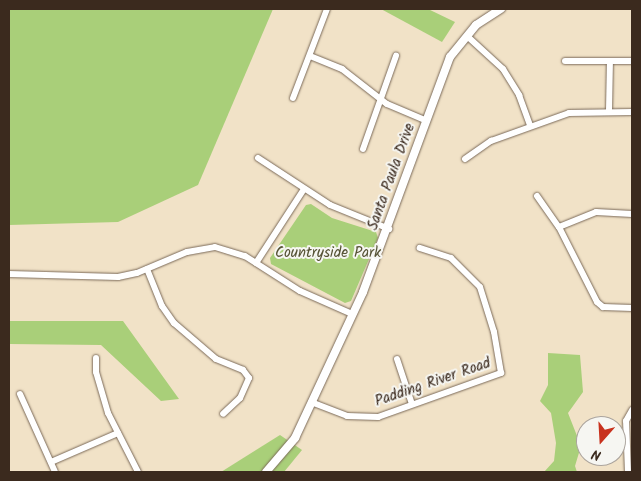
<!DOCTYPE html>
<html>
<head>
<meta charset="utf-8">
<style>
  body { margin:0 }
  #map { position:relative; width:641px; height:481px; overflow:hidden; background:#f1e2c7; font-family:Kalam,sans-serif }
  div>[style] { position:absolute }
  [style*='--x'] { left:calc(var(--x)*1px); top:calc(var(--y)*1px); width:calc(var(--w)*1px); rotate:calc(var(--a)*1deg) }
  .green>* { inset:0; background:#a9cf79 }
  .roads { filter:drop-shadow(0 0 1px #7b6a59) drop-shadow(0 0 1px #7b6a59) }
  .minor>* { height:6px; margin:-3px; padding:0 3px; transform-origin:3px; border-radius:3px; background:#fff }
  .tertiary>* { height:8px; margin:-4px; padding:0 4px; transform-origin:4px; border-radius:4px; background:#fff }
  span { translate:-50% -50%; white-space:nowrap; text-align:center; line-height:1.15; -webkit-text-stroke:4px #f6f6f2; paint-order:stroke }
  .street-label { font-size:15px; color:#3b2a1e }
  .park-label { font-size:15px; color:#565335 }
  .frame { position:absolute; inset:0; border:10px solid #3b2a1e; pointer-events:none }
  .north { position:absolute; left:576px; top:416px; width:50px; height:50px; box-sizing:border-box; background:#f6f6f2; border:1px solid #aba49d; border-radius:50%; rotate:199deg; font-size:14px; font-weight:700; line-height:20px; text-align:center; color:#3b2a1e }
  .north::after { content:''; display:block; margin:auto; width:18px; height:22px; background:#c8321e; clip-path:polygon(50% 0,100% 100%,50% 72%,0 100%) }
</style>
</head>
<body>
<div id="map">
  <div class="green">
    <i style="clip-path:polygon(9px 9px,273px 9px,198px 185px,118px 222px,9px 225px)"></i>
    <i style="clip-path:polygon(381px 9px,428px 9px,455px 22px,442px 42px)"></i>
    <i style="clip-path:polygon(311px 204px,332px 218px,376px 232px,378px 238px,351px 301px,345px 303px,271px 264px,270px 258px,306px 205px)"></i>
    <i style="clip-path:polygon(9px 321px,123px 321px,179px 399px,161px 401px,101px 345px,9px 344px)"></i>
    <i style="clip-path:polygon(548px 353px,580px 355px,583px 392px,568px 413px,581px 446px,575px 466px,577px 472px,544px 472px,554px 461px,556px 443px,551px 413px,540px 401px,548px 385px)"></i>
    <i style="clip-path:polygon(280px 435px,302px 450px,284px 472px,221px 472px)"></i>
  </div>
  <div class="roads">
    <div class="minor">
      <i style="--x:467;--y:36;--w:49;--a:42.5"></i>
      <i style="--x:503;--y:69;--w:31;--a:58"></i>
      <i style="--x:519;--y:95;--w:33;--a:70"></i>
      <i style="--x:310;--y:56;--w:35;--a:22"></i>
      <i style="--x:342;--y:69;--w:57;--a:37.9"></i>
      <i style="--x:387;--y:104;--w:43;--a:23"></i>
      <i style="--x:565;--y:61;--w:67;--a:0"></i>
      <i style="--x:293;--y:98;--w:95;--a:-69.1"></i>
      <i style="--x:609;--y:111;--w:50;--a:-88.9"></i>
      <i style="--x:363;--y:149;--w:99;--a:-70.5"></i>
      <i style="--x:258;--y:158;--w:86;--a:33.1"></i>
      <i style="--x:330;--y:205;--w:64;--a:22.1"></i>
      <i style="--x:465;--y:159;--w:32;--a:-35"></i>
      <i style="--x:491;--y:141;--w:83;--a:-19.7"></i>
      <i style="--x:569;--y:113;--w:63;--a:-0.9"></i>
      <i style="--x:537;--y:196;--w:38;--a:55"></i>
      <i style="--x:559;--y:227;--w:84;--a:63.1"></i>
      <i style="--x:597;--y:302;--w:8;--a:40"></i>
      <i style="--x:603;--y:307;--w:29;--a:2"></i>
      <i style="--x:559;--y:227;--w:40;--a:-22"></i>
      <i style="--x:596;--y:212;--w:36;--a:3"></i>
      <i style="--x:256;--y:263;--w:88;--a:-57"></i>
      <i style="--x:147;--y:269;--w:40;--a:68"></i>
      <i style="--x:162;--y:306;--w:21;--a:55"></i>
      <i style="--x:174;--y:323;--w:55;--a:40.6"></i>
      <i style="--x:216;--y:359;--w:29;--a:22"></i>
      <i style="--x:243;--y:370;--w:10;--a:53"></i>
      <i style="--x:249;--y:378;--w:22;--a:114"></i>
      <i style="--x:240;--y:398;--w:23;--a:137"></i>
      <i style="--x:9;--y:274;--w:109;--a:1.6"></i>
      <i style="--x:118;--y:277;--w:19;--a:-12"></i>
      <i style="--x:137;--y:273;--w:54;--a:-22.8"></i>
      <i style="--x:187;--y:252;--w:28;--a:-10"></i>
      <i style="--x:215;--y:247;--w:31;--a:17"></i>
      <i style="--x:245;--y:256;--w:65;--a:32.5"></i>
      <i style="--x:300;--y:291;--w:57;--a:23.9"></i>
      <i style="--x:96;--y:358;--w:14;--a:90"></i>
      <i style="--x:96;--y:372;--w:43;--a:73.7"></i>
      <i style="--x:108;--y:413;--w:66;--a:63"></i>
      <i style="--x:397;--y:359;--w:47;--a:71.6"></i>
      <i style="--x:20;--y:394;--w:85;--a:65.8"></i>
      <i style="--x:311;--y:402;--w:39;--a:21"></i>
      <i style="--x:347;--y:416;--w:31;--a:2"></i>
      <i style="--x:378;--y:417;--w:131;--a:-19.7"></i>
      <i style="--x:501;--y:373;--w:42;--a:-99.7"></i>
      <i style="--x:494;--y:332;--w:47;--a:-107.3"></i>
      <i style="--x:480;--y:287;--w:41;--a:-135"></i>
      <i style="--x:451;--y:258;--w:33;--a:-162"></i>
      <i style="--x:51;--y:462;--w:73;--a:-23.4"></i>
      <i style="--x:628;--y:472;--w:51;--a:-92.2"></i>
      <i style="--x:626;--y:421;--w:13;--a:-61"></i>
    </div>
    <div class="tertiary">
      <i style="--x:266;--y:472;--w:45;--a:-49.5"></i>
      <i style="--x:295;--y:438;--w:161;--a:-65"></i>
      <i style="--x:363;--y:292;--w:251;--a:-69.7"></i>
      <i style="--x:450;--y:57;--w:41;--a:-50.9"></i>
      <i style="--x:476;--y:25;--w:30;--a:-33"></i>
    </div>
  </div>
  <div class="street-label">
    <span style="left:392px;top:177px;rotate:-70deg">Santa Paula Drive</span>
    <span style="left:433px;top:383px;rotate:-19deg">Padding River Road</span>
  </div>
  <div class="park-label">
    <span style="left:328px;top:254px">Countryside Park</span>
  </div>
  <div class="frame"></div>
  <div class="north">N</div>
</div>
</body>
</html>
